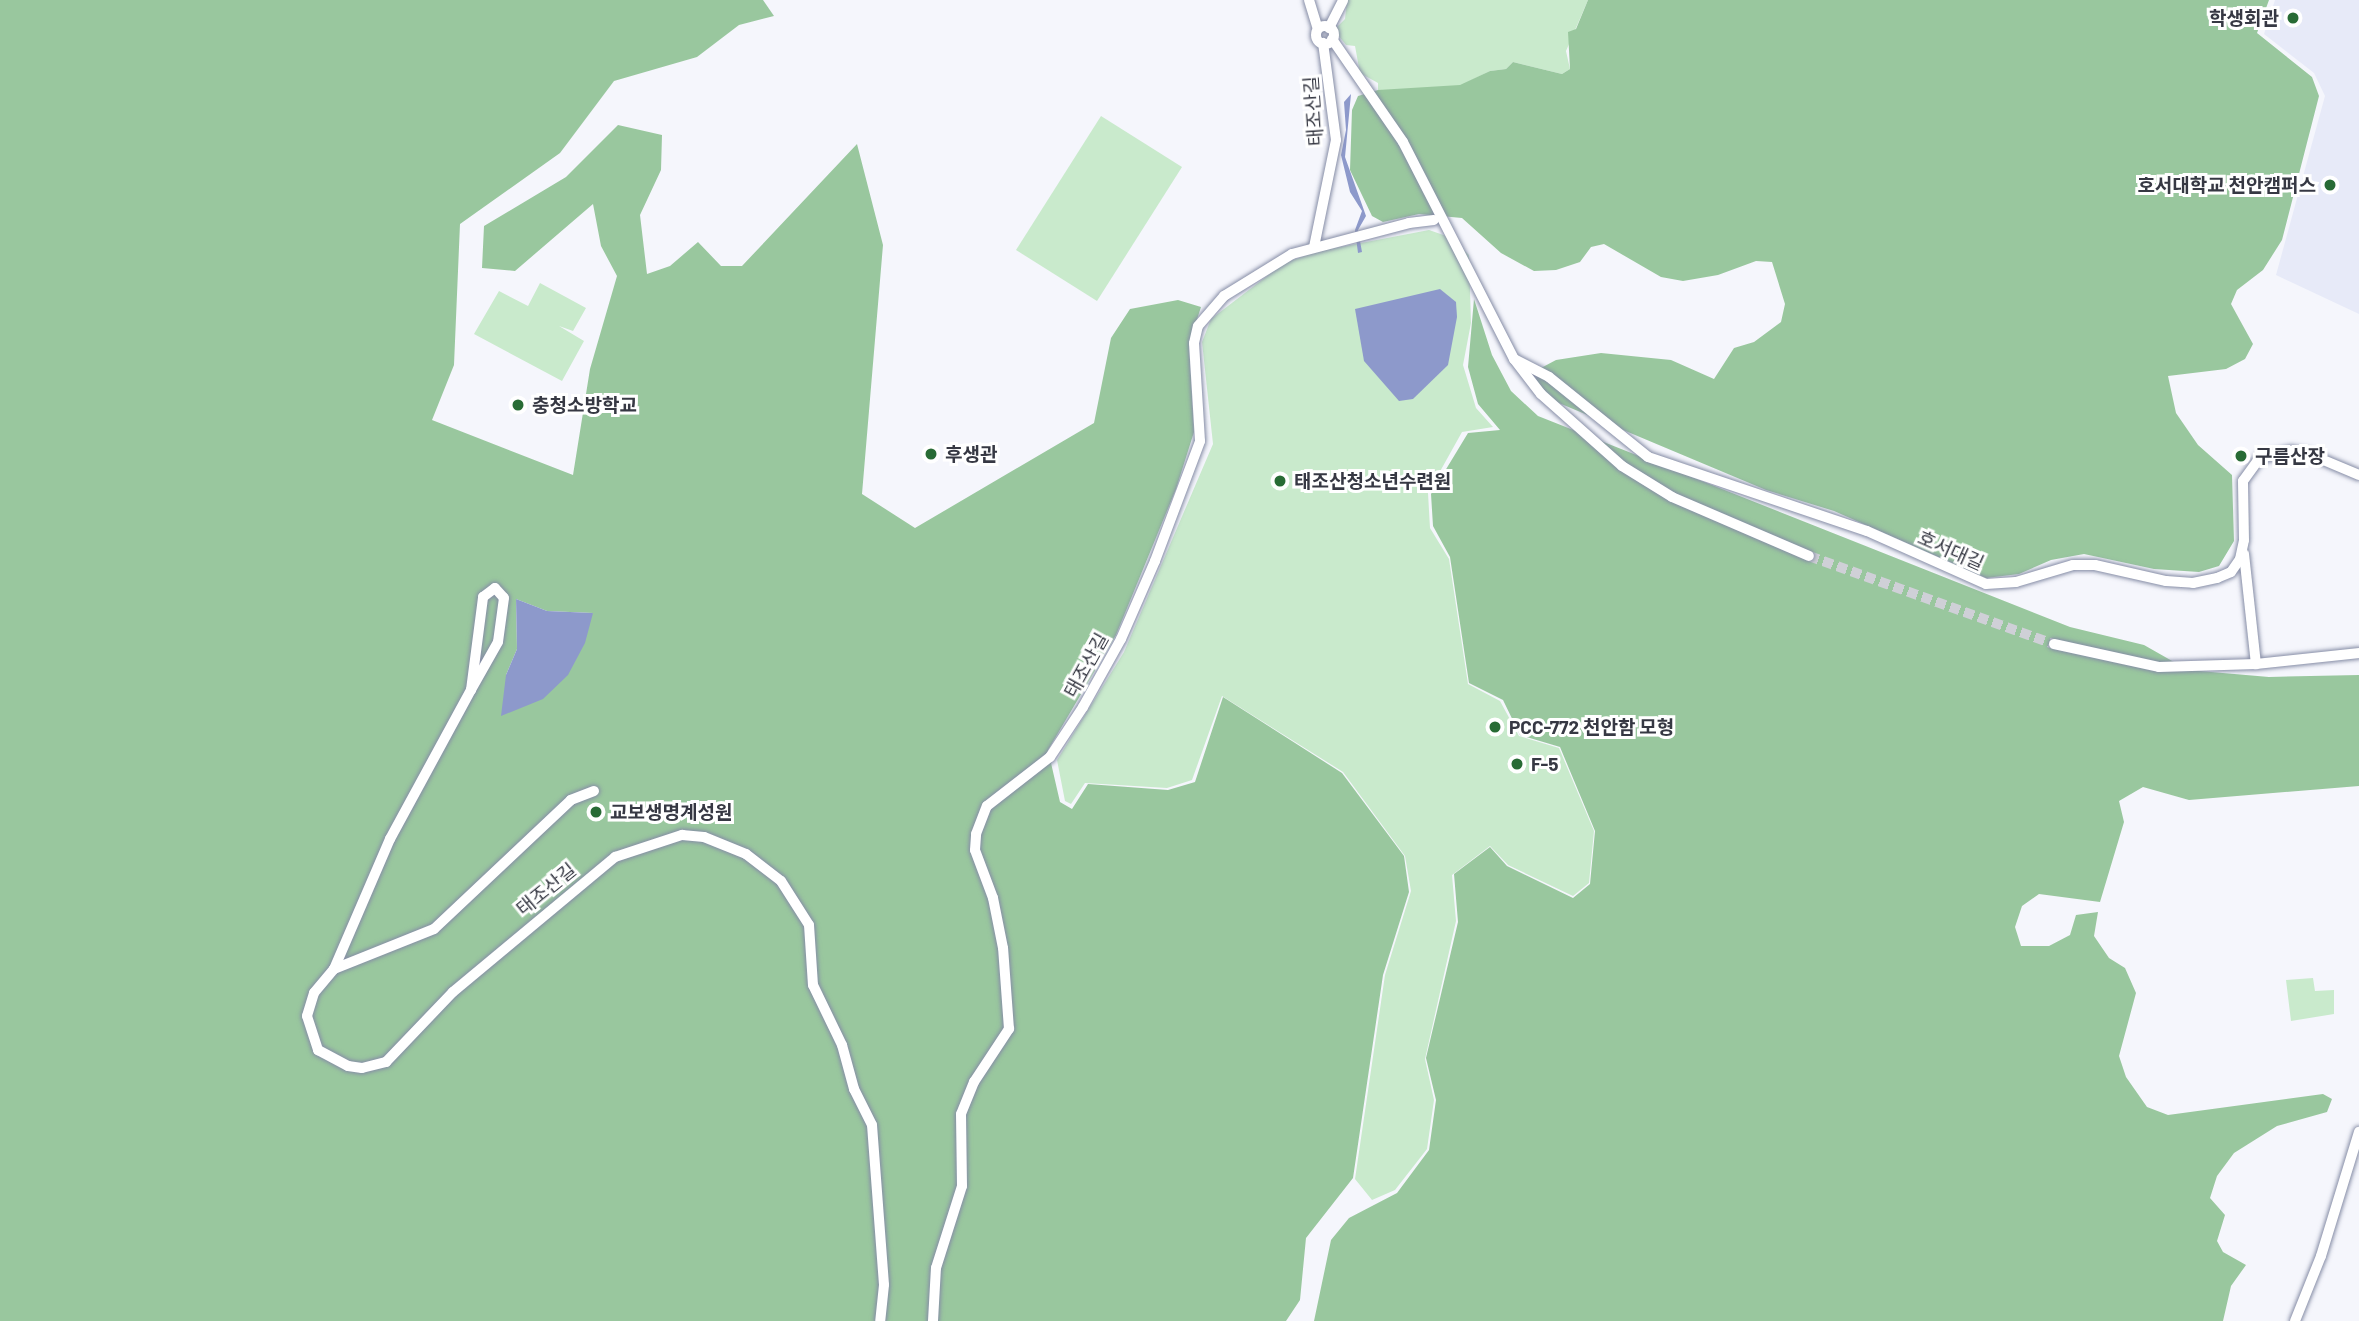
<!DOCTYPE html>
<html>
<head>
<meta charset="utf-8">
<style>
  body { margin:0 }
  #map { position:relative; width:2359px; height:1321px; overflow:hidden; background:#f5f6fc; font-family:Barlow,"Noto Sans KR",sans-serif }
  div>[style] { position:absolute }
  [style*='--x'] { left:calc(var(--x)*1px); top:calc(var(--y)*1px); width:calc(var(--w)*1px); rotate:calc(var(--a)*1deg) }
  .built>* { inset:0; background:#e7eaf8 }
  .green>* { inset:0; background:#c9eacc }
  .forest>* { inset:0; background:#99c79e }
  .water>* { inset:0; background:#8d99cb }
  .minor-tunnel>* { height:10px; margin-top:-5px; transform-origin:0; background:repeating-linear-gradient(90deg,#cfd0d7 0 10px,transparent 0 15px) }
  .roads { filter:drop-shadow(0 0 2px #868da6) drop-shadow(0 0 2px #868da6) }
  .minor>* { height:10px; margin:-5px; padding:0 5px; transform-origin:5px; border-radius:5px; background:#fff }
  .minor>.ring { margin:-5px; padding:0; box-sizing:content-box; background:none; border:10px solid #fff; border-radius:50% }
  .dots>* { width:19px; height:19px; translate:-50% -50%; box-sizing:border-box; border:4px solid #fff; border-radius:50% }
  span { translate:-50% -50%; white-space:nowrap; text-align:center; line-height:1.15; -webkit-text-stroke:6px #fff; paint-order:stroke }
  .poi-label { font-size:19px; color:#363843; font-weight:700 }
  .right { translate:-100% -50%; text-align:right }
  .left { translate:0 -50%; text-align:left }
  .street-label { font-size:19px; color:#363843 }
</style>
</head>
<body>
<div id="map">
  <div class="built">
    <i style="clip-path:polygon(2275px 0,2359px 0,2359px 314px,2276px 275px,2325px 96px,2314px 73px,2264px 34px)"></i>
  </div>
  <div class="green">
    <i style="clip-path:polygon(1347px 0,1588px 0,1566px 51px,1570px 69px,1562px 74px,1513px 62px,1506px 69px,1490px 71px,1460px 86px,1397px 92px,1378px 90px,1378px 83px,1360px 73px,1355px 46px,1346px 45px,1334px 30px,1345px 19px)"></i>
    <i style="clip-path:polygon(1101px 116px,1182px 167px,1097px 301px,1016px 250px)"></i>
    <i style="clip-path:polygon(1429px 230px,1452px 238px,1469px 255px,1471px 323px,1463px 365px,1476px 408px,1493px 427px,1462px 432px,1428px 493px,1430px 528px,1449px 559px,1468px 684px,1500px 701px,1519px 736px,1559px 748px,1594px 831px,1589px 883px,1573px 896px,1508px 865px,1490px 846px,1452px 875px,1456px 921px,1425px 1059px,1434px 1100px,1427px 1149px,1395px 1190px,1372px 1200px,1355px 1179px,1385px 975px,1411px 891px,1405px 856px,1343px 772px,1222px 696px,1192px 780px,1167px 788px,1085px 783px,1071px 804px,1065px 801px,1057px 760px,1124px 652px,1213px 444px,1202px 342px,1211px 319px,1284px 263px,1319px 251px)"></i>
    <i style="clip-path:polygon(540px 283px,586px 308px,573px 331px,559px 326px,584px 341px,562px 381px,474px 334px,499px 291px,528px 306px)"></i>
    <i style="clip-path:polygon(2313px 978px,2315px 991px,2334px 990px,2334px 1014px,2291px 1021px,2286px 980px)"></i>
  </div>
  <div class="forest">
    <i style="clip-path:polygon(evenodd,0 0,763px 0,774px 16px,739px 25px,697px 57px,614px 81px,560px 153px,460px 224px,454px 365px,432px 420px,573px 475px,590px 369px,617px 276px,601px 246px,593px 204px,515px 271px,482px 268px,484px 226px,566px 177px,618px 125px,662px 135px,661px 170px,640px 215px,647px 274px,670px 266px,698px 242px,721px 266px,742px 266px,857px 144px,883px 245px,862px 494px,915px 528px,1094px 423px,1111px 338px,1130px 309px,1178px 300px,1201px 307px,1189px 344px,1194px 432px,1176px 489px,1116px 635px,1048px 750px,1060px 802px,1072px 809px,1088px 784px,1168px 790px,1195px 782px,1223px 697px,1342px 773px,1404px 856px,1409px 892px,1383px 975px,1353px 1178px,1306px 1238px,1300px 1300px,1286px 1321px,0 1321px,0 0,516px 599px,547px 611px,593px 613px,506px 675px,517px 649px,516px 599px)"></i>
    <i style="clip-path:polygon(1588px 0,2269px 0,2257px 33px,2312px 77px,2319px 96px,2282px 240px,2263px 270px,2237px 290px,2231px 304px,2253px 344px,2245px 359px,2226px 369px,2168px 376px,2176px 413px,2198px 445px,2232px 475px,2234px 541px,2219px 566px,2199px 572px,2154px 569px,2084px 554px,2051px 560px,2019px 574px,1986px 578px,1834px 511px,1766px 490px,1547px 398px,1533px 384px,1541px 368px,1556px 360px,1601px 353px,1671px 360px,1714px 379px,1734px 348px,1754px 342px,1781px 322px,1785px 304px,1772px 262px,1756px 261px,1718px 275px,1683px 281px,1661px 277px,1604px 244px,1591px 247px,1580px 262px,1556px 270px,1534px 271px,1501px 253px,1462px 218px,1419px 214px,1383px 222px,1372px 216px,1350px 170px,1352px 110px,1358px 96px,1378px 90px,1460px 85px,1490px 71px,1506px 69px,1513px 62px,1562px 74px,1570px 69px,1568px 32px,1576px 29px)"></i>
    <i style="clip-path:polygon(1474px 299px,1492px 355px,1511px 391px,1538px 416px,2070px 627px,2144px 645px,2188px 670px,2269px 677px,2359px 675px,2359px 786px,2189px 800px,2143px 787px,2119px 801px,2124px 822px,2100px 902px,2039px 894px,2022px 906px,2015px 927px,2021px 946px,2049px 946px,2070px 935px,2076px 915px,2098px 912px,2094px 936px,2109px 958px,2125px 968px,2136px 993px,2119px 1056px,2126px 1077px,2147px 1107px,2168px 1115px,2323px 1094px,2332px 1099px,2327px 1112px,2277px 1126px,2234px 1153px,2217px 1176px,2210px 1198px,2225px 1215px,2217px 1241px,2223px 1252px,2246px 1265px,2231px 1286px,2223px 1321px,1314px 1321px,1331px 1240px,1349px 1218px,1397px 1193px,1429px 1150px,1436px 1100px,1426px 1058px,1458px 922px,1454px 874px,1490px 847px,1507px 866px,1573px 898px,1590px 884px,1595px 831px,1560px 747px,1520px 735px,1503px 700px,1469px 683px,1450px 557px,1433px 526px,1431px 494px,1468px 433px,1500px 430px,1478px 404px,1468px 367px)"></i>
  </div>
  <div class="water">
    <i style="clip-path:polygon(1351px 94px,1345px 157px,1366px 216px,1358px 230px,1362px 252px,1358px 253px,1355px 230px,1362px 211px,1350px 192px,1341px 155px,1346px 130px,1344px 102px)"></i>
    <i style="clip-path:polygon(1440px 289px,1456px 302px,1457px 317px,1448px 365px,1413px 399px,1399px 401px,1364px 361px,1355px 309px)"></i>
    <i style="clip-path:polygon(516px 599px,547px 611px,593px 613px,585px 643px,568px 675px,543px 699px,501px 716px,506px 675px,517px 649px)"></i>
  </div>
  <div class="minor-tunnel">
    <i style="--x:1809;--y:556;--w:260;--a:19.8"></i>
  </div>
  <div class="roads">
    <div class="minor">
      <i style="--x:1309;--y:0;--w:30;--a:73"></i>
      <i class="ring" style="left:1316px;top:26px;width:8px;height:8px"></i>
      <i style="--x:1329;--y:28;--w:31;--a:-63"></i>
      <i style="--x:1332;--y:39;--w:125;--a:55.4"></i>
      <i style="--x:1403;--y:142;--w:244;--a:62.9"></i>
      <i style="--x:1514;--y:359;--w:44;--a:52.4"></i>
      <i style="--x:1541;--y:394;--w:108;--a:41.6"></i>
      <i style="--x:1622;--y:466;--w:59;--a:31.8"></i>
      <i style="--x:1672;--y:497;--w:149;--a:23.3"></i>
      <i style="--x:1314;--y:247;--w:109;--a:-78.4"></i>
      <i style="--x:1336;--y:140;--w:98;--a:-97.6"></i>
      <i style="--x:1514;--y:359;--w:39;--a:27"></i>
      <i style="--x:1549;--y:377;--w:127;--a:38.9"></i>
      <i style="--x:1648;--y:457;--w:231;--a:18.7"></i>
      <i style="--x:1867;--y:531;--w:130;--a:24"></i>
      <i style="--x:1986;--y:584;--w:30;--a:-4"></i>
      <i style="--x:2016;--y:582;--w:59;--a:-16.6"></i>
      <i style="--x:2073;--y:565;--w:22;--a:0"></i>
      <i style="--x:2095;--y:565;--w:73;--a:12.7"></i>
      <i style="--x:2166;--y:581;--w:27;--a:4"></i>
      <i style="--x:2193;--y:583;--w:25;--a:-12"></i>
      <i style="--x:2217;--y:578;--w:15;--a:-23"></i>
      <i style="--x:2231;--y:572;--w:16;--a:-55"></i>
      <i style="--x:2240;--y:559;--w:19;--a:-78"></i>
      <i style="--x:2244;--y:540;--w:59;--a:-91"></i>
      <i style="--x:2243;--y:481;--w:29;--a:-54"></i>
      <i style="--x:2260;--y:458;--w:32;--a:-13"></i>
      <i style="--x:2291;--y:451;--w:18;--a:9"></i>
      <i style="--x:2309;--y:454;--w:54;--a:22.8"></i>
      <i style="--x:2244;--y:554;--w:111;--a:83.8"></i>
      <i style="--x:2054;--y:644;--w:107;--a:12.4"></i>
      <i style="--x:2159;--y:667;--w:97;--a:-1.8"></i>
      <i style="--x:2256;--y:664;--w:104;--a:-6.1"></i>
      <i style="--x:594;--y:791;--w:25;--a:159"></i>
      <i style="--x:571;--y:800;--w:188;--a:136.7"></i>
      <i style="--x:434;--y:929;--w:108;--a:158.2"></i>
      <i style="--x:334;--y:969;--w:31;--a:130"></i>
      <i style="--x:314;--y:993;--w:24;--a:107"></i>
      <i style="--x:307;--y:1016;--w:36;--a:72"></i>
      <i style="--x:318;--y:1050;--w:34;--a:28"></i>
      <i style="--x:348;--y:1066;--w:14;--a:8"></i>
      <i style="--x:362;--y:1068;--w:25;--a:-14"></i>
      <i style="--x:386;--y:1062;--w:97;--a:-46.3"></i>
      <i style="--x:453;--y:992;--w:211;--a:-39.8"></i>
      <i style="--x:615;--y:857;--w:71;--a:-18.2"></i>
      <i style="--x:682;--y:835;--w:22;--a:5"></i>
      <i style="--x:704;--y:837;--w:45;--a:22"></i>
      <i style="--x:746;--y:854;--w:44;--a:37.6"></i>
      <i style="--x:781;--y:881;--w:52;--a:57.5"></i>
      <i style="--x:809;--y:925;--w:60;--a:86.2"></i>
      <i style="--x:813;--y:985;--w:67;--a:64.2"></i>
      <i style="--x:842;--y:1045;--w:46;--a:74.7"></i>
      <i style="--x:854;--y:1089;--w:40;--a:63.4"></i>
      <i style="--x:872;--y:1125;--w:160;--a:85.7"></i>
      <i style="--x:884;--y:1285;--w:36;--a:96"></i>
      <i style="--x:334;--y:969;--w:142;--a:-66.7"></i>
      <i style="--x:390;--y:839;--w:170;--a:-61.5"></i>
      <i style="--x:471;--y:690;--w:94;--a:-82.6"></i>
      <i style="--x:483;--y:597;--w:15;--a:-37"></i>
      <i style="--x:495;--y:588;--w:13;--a:48"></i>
      <i style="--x:504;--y:598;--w:44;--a:97.8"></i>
      <i style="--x:498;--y:642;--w:55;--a:119.4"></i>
      <i style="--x:933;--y:1321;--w:53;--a:-86.8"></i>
      <i style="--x:936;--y:1268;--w:86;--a:-72.4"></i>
      <i style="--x:962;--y:1186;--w:72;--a:-90.8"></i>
      <i style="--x:961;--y:1114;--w:35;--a:-68"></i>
      <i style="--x:974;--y:1082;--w:64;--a:-56.6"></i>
      <i style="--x:1009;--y:1029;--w:81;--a:-94.2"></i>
      <i style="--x:1003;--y:948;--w:51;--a:-101.3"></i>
      <i style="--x:993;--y:898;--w:51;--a:-110.6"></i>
      <i style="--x:975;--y:850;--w:16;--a:-86"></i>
      <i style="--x:976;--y:834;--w:30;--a:-69"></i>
      <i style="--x:987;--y:806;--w:80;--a:-37.9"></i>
      <i style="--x:1050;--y:757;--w:60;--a:-56.6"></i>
      <i style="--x:1083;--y:707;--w:78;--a:-60.8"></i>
      <i style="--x:1121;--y:639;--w:85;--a:-66.4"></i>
      <i style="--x:1155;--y:561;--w:128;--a:-69.4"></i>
      <i style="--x:1200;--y:441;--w:98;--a:-93.5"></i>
      <i style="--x:1194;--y:343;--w:17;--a:-77"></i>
      <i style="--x:1198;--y:326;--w:40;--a:-49"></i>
      <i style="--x:1224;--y:296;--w:80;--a:-31.7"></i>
      <i style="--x:1292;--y:254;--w:121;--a:-14.8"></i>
      <i style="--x:1409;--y:223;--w:25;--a:-7"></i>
      <i style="--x:2295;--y:1321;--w:70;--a:-68.2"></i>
      <i style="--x:2321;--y:1256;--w:130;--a:-73"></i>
    </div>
  </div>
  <div class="dots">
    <i style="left:2293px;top:18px;background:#286b35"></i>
    <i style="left:2330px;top:185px;background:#286b35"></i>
    <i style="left:518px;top:405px;background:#286b35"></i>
    <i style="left:931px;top:454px;background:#286b35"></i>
    <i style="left:2241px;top:456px;background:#286b35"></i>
    <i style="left:1280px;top:481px;background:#286b35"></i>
    <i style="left:1495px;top:727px;background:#286b35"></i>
    <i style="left:1517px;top:764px;background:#286b35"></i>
    <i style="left:596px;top:812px;background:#286b35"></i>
  </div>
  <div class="poi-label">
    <span class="right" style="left:2279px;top:18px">학생회관</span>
    <span class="right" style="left:2316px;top:185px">호서대학교 천안캠퍼스</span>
    <span class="left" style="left:532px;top:405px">충청소방학교</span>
    <span class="left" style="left:945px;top:454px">후생관</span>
    <span class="left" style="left:2255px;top:456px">구름산장</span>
    <span class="left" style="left:1294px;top:481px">태조산청소년수련원</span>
    <span class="left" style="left:1509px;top:727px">PCC-772 천안함 모형</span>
    <span class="left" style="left:1531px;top:764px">F-5</span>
    <span class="left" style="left:610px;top:812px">교보생명계성원</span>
  </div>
  <div class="street-label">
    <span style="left:1313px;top:111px;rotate:-94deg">태조산길</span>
    <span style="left:1951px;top:550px;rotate:24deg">호서대길</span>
    <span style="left:1086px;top:665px;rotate:-61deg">태조산길</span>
    <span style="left:546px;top:889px;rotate:-39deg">태조산길</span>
  </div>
</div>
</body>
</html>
